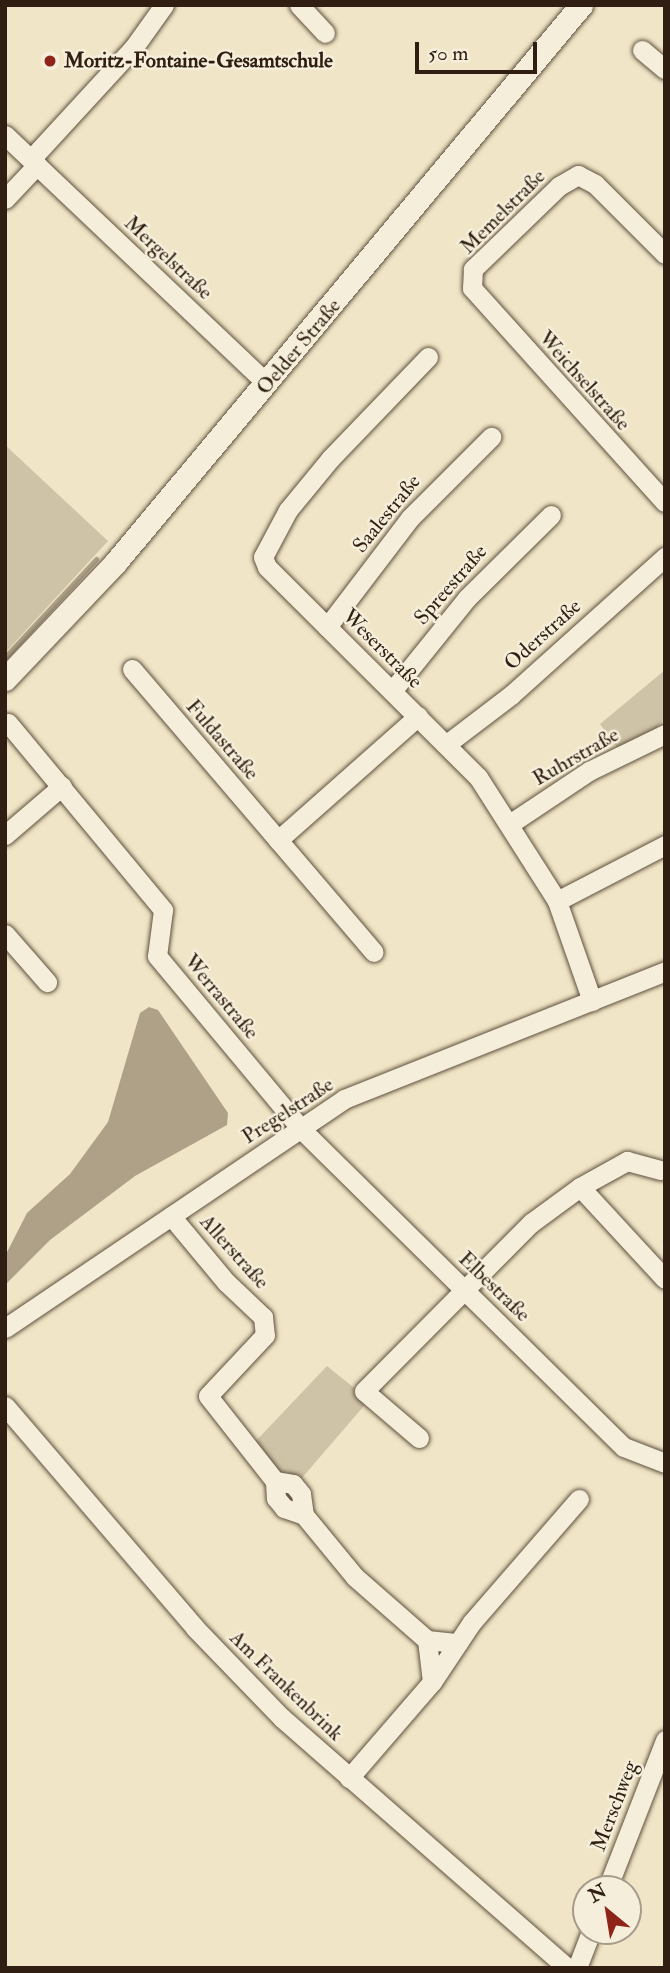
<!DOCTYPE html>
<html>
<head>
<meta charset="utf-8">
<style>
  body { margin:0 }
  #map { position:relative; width:670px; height:1973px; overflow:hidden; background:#f0e5c6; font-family:"IM FELL Double Pica",serif }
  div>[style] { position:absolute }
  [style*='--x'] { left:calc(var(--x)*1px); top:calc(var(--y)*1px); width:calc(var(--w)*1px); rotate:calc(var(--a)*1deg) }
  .green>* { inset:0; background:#cfc3a7 }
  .water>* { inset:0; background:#aea188 }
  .stream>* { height:5px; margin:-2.5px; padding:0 2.5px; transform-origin:2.5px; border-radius:2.5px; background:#aea188 }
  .roads { filter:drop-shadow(0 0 2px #5f503e) drop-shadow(0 0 2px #5f503e) }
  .minor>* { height:19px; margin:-9.5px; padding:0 9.5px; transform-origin:9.5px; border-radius:9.5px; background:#f5eeda }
  .tertiary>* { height:23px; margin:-11.5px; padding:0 11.5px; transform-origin:11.5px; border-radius:11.5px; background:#f5eeda }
  .dots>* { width:19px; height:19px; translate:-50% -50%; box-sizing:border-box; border:4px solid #f5eeda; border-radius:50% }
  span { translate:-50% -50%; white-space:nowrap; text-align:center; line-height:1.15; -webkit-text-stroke:5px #f5eeda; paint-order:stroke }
  .poi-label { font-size:21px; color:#2f1e11; font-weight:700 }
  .left { translate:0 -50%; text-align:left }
  .street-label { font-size:21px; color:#2f1e11 }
  .frame { position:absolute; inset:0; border:7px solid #2f1e11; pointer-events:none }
  .north { position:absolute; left:572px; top:1875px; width:70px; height:70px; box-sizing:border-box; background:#f5eeda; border:2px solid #a69b8a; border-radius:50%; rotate:330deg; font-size:19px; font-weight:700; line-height:28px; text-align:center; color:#2f1e11 }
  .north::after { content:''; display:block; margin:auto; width:24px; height:32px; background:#8f2418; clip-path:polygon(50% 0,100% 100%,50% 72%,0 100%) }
  .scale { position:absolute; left:415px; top:42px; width:122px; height:32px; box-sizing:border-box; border:4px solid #2f1e11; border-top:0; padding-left:9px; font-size:21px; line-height:24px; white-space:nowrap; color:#2f1e11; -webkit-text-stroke:5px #f5eeda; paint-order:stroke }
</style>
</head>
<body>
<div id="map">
  <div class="green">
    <i style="clip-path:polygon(5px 445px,108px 541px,5px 653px)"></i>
    <i style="clip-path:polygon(665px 670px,665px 718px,651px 734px,619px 750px,600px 724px)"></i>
    <i style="clip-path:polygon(327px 1366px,369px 1400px,301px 1479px,277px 1471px,254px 1443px)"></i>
  </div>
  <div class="water">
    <i style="clip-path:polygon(149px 1007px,158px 1010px,228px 1113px,227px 1125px,135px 1176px,50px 1240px,5px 1285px,5px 1256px,27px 1213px,70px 1174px,108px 1122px,140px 1013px)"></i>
  </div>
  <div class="stream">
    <i style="--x:5;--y:657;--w:134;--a:-47.1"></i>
  </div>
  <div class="roads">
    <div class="minor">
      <i style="--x:299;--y:5;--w:38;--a:47"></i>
      <i style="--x:642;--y:50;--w:30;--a:40"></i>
      <i style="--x:5;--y:135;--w:361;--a:43.5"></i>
      <i style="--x:31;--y:159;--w:152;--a:-47.4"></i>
      <i style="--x:134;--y:47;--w:52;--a:-54.5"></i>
      <i style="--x:5;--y:199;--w:47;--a:-46.7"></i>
      <i style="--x:665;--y:254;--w:99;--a:-135"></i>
      <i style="--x:595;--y:184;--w:19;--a:-152"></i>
      <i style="--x:578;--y:175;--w:22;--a:150"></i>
      <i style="--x:559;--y:186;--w:120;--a:136"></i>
      <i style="--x:473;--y:269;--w:19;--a:93"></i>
      <i style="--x:472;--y:288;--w:288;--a:48"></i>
      <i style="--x:428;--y:357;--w:141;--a:133.9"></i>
      <i style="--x:330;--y:459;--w:66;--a:129.5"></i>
      <i style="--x:288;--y:510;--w:53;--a:118"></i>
      <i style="--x:263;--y:557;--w:11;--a:68"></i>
      <i style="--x:267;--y:567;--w:298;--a:44.9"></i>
      <i style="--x:478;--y:777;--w:147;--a:57.5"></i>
      <i style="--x:557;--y:901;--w:106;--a:70.7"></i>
      <i style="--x:327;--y:627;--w:137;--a:-52.7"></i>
      <i style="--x:410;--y:518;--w:115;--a:-45"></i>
      <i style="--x:132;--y:669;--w:372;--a:49.5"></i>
      <i style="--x:392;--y:691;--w:119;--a:-51.1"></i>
      <i style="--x:467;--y:598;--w:118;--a:-44.7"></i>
      <i style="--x:8;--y:723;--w:243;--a:50.3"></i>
      <i style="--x:163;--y:910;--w:46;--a:97.4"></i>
      <i style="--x:157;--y:956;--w:225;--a:50.2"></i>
      <i style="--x:301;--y:1129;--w:453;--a:44.6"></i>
      <i style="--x:624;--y:1447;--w:44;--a:21.3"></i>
      <i style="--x:448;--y:743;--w:79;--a:-37.3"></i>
      <i style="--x:511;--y:695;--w:207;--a:-41.9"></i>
      <i style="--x:511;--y:823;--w:94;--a:-33.7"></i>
      <i style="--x:589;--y:771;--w:85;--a:-26"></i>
      <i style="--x:5;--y:835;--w:75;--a:-40.7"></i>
      <i style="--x:278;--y:840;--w:187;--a:-41.5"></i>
      <i style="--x:557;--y:901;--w:122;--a:-27.4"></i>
      <i style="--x:5;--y:934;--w:64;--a:48.8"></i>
      <i style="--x:580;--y:1187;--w:125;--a:47.3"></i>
      <i style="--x:171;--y:1216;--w:86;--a:50.2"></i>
      <i style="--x:226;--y:1282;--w:51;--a:43.4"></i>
      <i style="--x:263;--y:1317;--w:18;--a:84"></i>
      <i style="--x:265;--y:1335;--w:83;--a:133.1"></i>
      <i style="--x:208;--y:1396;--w:108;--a:51.8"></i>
      <i style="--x:275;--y:1481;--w:17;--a:87"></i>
      <i style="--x:276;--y:1498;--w:13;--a:51"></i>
      <i style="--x:284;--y:1508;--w:21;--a:19"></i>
      <i style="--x:5;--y:1328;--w:409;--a:-34"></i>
      <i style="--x:344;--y:1099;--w:346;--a:-21.7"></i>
      <i style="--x:5;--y:1406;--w:292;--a:49.4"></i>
      <i style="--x:195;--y:1628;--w:125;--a:46"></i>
      <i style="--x:282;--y:1718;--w:380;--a:41.2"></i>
      <i style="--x:419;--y:1438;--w:72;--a:-139.5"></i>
      <i style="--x:364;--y:1391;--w:237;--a:-45.2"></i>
      <i style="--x:531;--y:1223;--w:61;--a:-36.3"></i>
      <i style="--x:580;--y:1187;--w:54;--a:-29"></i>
      <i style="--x:627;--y:1161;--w:35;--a:15"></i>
      <i style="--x:275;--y:1481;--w:18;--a:9"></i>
      <i style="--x:293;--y:1484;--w:13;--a:51"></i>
      <i style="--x:301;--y:1494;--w:21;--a:82"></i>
      <i style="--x:304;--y:1515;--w:80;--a:50.6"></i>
      <i style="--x:355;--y:1577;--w:96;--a:41.2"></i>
      <i style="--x:427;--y:1640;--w:31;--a:6"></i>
      <i style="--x:427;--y:1640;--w:42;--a:83.2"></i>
      <i style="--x:349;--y:1778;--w:127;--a:-49.2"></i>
      <i style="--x:432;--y:1682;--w:72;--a:-56.3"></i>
      <i style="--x:472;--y:1622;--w:163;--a:-49"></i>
      <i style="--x:607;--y:1889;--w:160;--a:-68.7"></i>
      <i style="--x:577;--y:1968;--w:40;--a:-69"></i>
    </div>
    <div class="tertiary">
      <i style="--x:5;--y:679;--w:160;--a:-46.5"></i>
      <i style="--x:115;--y:563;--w:727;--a:-50.13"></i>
    </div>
  </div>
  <div class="dots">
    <i style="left:50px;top:61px;background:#8f2418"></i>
  </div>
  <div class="poi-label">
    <span class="left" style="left:64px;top:61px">Moritz-Fontaine-Gesamtschule</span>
  </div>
  <div class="street-label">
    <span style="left:503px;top:212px;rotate:-45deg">Memelstraße</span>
    <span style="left:168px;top:258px;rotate:43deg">Mergelstraße</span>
    <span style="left:299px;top:347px;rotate:-50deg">Oelder Straße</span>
    <span style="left:584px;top:381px;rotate:48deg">Weichselstraße</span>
    <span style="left:387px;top:514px;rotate:-51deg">Saalestraße</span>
    <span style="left:451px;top:585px;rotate:-49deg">Spreestraße</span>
    <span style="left:543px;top:635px;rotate:-42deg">Oderstraße</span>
    <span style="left:382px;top:649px;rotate:45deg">Weserstraße</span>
    <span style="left:222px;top:740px;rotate:49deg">Fuldastraße</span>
    <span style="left:576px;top:757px;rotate:-30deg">Ruhrstraße</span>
    <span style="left:221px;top:997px;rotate:50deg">Werrastraße</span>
    <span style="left:288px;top:1111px;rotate:-33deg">Pregelstraße</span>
    <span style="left:234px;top:1252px;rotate:48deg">Allerstraße</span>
    <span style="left:494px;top:1287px;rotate:44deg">Elbestraße</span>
    <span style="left:286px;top:1686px;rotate:44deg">Am Frankenbrink</span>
    <span style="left:615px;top:1806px;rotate:-69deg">Merschweg</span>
  </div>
  <div class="frame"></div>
  <div class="north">N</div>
  <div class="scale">50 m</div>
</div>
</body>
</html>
